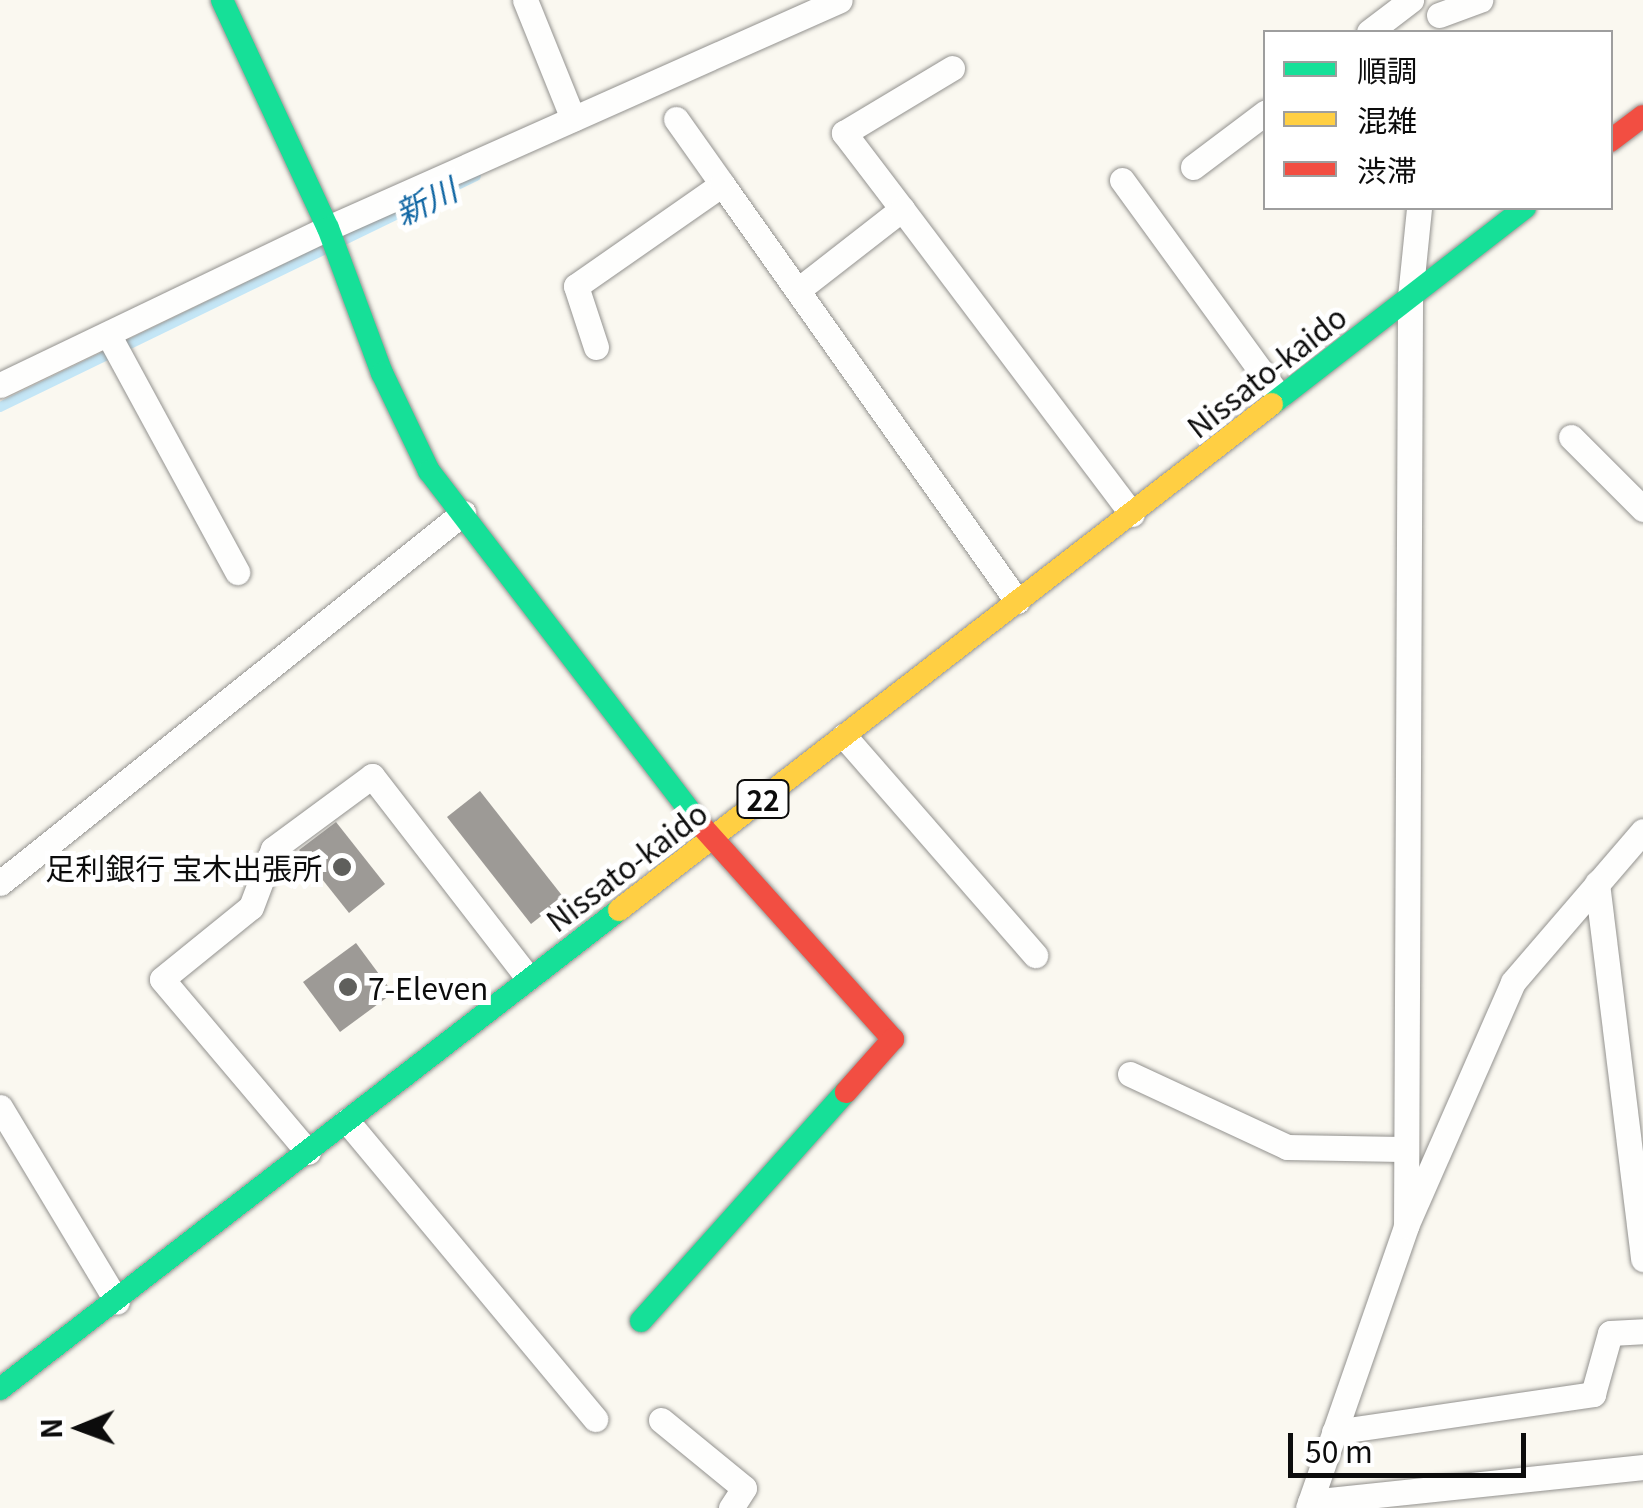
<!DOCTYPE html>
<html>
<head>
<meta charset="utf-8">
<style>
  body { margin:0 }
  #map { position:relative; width:1643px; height:1508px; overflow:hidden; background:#faf8f0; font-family:Georgia,"Noto Sans JP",serif }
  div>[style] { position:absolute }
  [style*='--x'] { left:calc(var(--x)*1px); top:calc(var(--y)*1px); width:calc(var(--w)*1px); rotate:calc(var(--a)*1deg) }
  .stream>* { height:10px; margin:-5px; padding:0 5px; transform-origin:5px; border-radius:5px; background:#c4e6f6 }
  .building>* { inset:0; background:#9d9a96 }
  .roads { filter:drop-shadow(0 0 2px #93928f) drop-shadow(0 0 2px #93928f) }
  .street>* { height:25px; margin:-12.5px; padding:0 12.5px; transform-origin:12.5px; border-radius:12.5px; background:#fefefd }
  .fast>* { height:22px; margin:-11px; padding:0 11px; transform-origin:11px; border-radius:11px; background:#16e098 }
  .slow>* { height:22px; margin:-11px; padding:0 11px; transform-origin:11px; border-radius:11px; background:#ffcf43 }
  .jam>* { height:22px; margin:-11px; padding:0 11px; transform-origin:11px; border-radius:11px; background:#f24e42 }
  .dots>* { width:28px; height:28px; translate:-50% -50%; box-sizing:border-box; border:5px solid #fff; border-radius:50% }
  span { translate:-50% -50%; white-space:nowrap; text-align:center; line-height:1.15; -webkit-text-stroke:10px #fff; paint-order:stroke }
  .shield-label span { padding:2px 8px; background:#fff; border:2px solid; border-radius:8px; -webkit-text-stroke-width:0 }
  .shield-label { font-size:28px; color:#0c0c0c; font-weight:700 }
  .street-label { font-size:30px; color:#0c0c0c }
  .poi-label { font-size:30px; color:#0c0c0c }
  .right { translate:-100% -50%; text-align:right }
  .left { translate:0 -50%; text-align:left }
  .water-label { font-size:32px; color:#1066a3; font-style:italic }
  .legend { position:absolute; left:1263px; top:30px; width:350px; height:180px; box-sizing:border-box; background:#fff; border:2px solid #9e9e9e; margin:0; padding:12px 18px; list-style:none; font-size:30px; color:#0c0c0c }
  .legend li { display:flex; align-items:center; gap:20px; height:50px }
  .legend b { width:50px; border:2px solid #9e9e9e }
  .north { position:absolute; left:30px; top:1378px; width:100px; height:100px; -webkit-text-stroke:8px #fff; paint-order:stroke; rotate:269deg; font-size:28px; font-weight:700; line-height:40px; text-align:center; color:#0c0c0c }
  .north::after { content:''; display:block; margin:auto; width:35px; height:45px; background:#0c0c0c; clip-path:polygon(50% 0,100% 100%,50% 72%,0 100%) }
  .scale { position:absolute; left:1288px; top:1433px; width:238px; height:45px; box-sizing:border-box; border:5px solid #0c0c0c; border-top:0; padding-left:12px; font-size:30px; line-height:35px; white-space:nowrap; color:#0c0c0c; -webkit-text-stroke:8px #fff; paint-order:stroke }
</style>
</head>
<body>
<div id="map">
  <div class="stream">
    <i style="--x:0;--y:407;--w:529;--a:-25.89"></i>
  </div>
  <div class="building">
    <i style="clip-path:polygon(480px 791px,564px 898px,531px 924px,447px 817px)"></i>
    <i style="clip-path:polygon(336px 822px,385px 884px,349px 913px,299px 850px)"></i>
    <i style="clip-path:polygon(356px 943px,393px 993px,340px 1032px,303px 982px)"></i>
  </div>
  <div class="roads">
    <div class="street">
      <i style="--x:525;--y:0;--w:128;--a:68"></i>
      <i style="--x:1439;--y:15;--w:44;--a:-20.1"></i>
      <i style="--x:1369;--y:32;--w:53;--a:-37.3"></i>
      <i style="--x:676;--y:119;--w:80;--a:54.7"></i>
      <i style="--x:1193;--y:167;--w:91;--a:-37"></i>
      <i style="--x:1122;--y:180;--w:267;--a:54"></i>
      <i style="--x:902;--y:209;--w:96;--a:-127.3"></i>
      <i style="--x:844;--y:133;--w:126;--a:-31"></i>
      <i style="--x:798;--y:290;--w:132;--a:-37.9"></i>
      <i style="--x:902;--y:209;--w:382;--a:53"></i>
      <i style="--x:108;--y:334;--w:271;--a:61.5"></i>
      <i style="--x:596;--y:347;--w:64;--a:-108.2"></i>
      <i style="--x:576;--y:286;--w:178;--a:-34.9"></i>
      <i style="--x:722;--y:184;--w:511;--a:54.72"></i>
      <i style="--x:0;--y:385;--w:364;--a:-25.6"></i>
      <i style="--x:328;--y:228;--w:560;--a:-24"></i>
      <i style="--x:1571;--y:437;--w:102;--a:45"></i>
      <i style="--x:844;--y:736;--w:291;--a:48.9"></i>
      <i style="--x:0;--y:883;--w:593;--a:-38.63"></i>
      <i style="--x:1597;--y:883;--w:379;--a:83"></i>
      <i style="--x:1130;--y:1074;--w:173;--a:24.9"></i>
      <i style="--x:1287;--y:1147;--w:115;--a:1"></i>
      <i style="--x:0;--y:1107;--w:227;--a:59"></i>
      <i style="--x:347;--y:1121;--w:388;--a:50.2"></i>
      <i style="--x:308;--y:1152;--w:226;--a:-130.2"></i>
      <i style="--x:162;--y:979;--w:114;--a:-39"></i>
      <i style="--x:251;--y:907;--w:62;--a:-69.2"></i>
      <i style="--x:273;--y:849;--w:123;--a:-36.4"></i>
      <i style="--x:372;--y:776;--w:255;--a:52.3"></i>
      <i style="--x:1406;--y:1226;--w:929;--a:-89.75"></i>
      <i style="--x:1410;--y:297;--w:89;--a:-84.2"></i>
      <i style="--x:661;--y:1420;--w:107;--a:39.3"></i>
      <i style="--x:744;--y:1488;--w:24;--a:123"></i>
      <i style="--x:1334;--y:1432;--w:262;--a:-8.3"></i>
      <i style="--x:1593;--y:1394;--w:63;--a:-74.4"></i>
      <i style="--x:1610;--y:1333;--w:33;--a:-3"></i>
      <i style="--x:1310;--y:1502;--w:335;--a:-6"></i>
      <i style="--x:1308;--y:1508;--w:299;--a:-70.8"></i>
      <i style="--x:1406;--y:1226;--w:266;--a:-66.3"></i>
      <i style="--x:1513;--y:982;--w:199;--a:-49.3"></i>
    </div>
    <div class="fast">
      <i style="--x:222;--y:0;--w:251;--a:65.1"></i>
      <i style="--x:328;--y:228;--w:155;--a:69.6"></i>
      <i style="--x:382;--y:373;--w:109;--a:64.4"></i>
      <i style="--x:429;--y:471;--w:442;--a:52.5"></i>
      <i style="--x:1272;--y:404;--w:320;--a:-37.8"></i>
      <i style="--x:641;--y:1321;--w:307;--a:-48.2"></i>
      <i style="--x:0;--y:1389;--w:783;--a:-37.73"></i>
    </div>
    <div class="slow">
      <i style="--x:619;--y:910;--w:826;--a:-37.77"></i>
    </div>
    <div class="jam">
      <i style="--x:1610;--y:141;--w:41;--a:-37.1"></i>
      <i style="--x:698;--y:822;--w:292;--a:48.1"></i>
      <i style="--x:893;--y:1039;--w:71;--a:131.6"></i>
    </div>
  </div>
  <div class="dots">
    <i style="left:342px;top:867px;background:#5f5f5c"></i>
    <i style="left:348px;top:987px;background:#5f5f5c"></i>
  </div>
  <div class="shield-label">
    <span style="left:763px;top:799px">22</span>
  </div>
  <div class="street-label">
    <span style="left:1266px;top:371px;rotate:-38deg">Nissato-kaido</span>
    <span style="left:626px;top:866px;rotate:-37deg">Nissato-kaido</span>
  </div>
  <div class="poi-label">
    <span class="right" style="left:322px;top:867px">足利銀行 宝木出張所</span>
    <span class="left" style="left:368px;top:987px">7-Eleven</span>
  </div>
  <div class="water-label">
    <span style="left:425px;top:200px;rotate:-26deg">新川</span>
  </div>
  <ul class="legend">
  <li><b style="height:12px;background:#16e098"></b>順調</li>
  <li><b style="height:12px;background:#ffcf43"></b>混雑</li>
  <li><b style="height:12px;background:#f24e42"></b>渋滞</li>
  </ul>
  <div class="north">N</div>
  <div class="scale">50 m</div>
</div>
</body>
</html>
